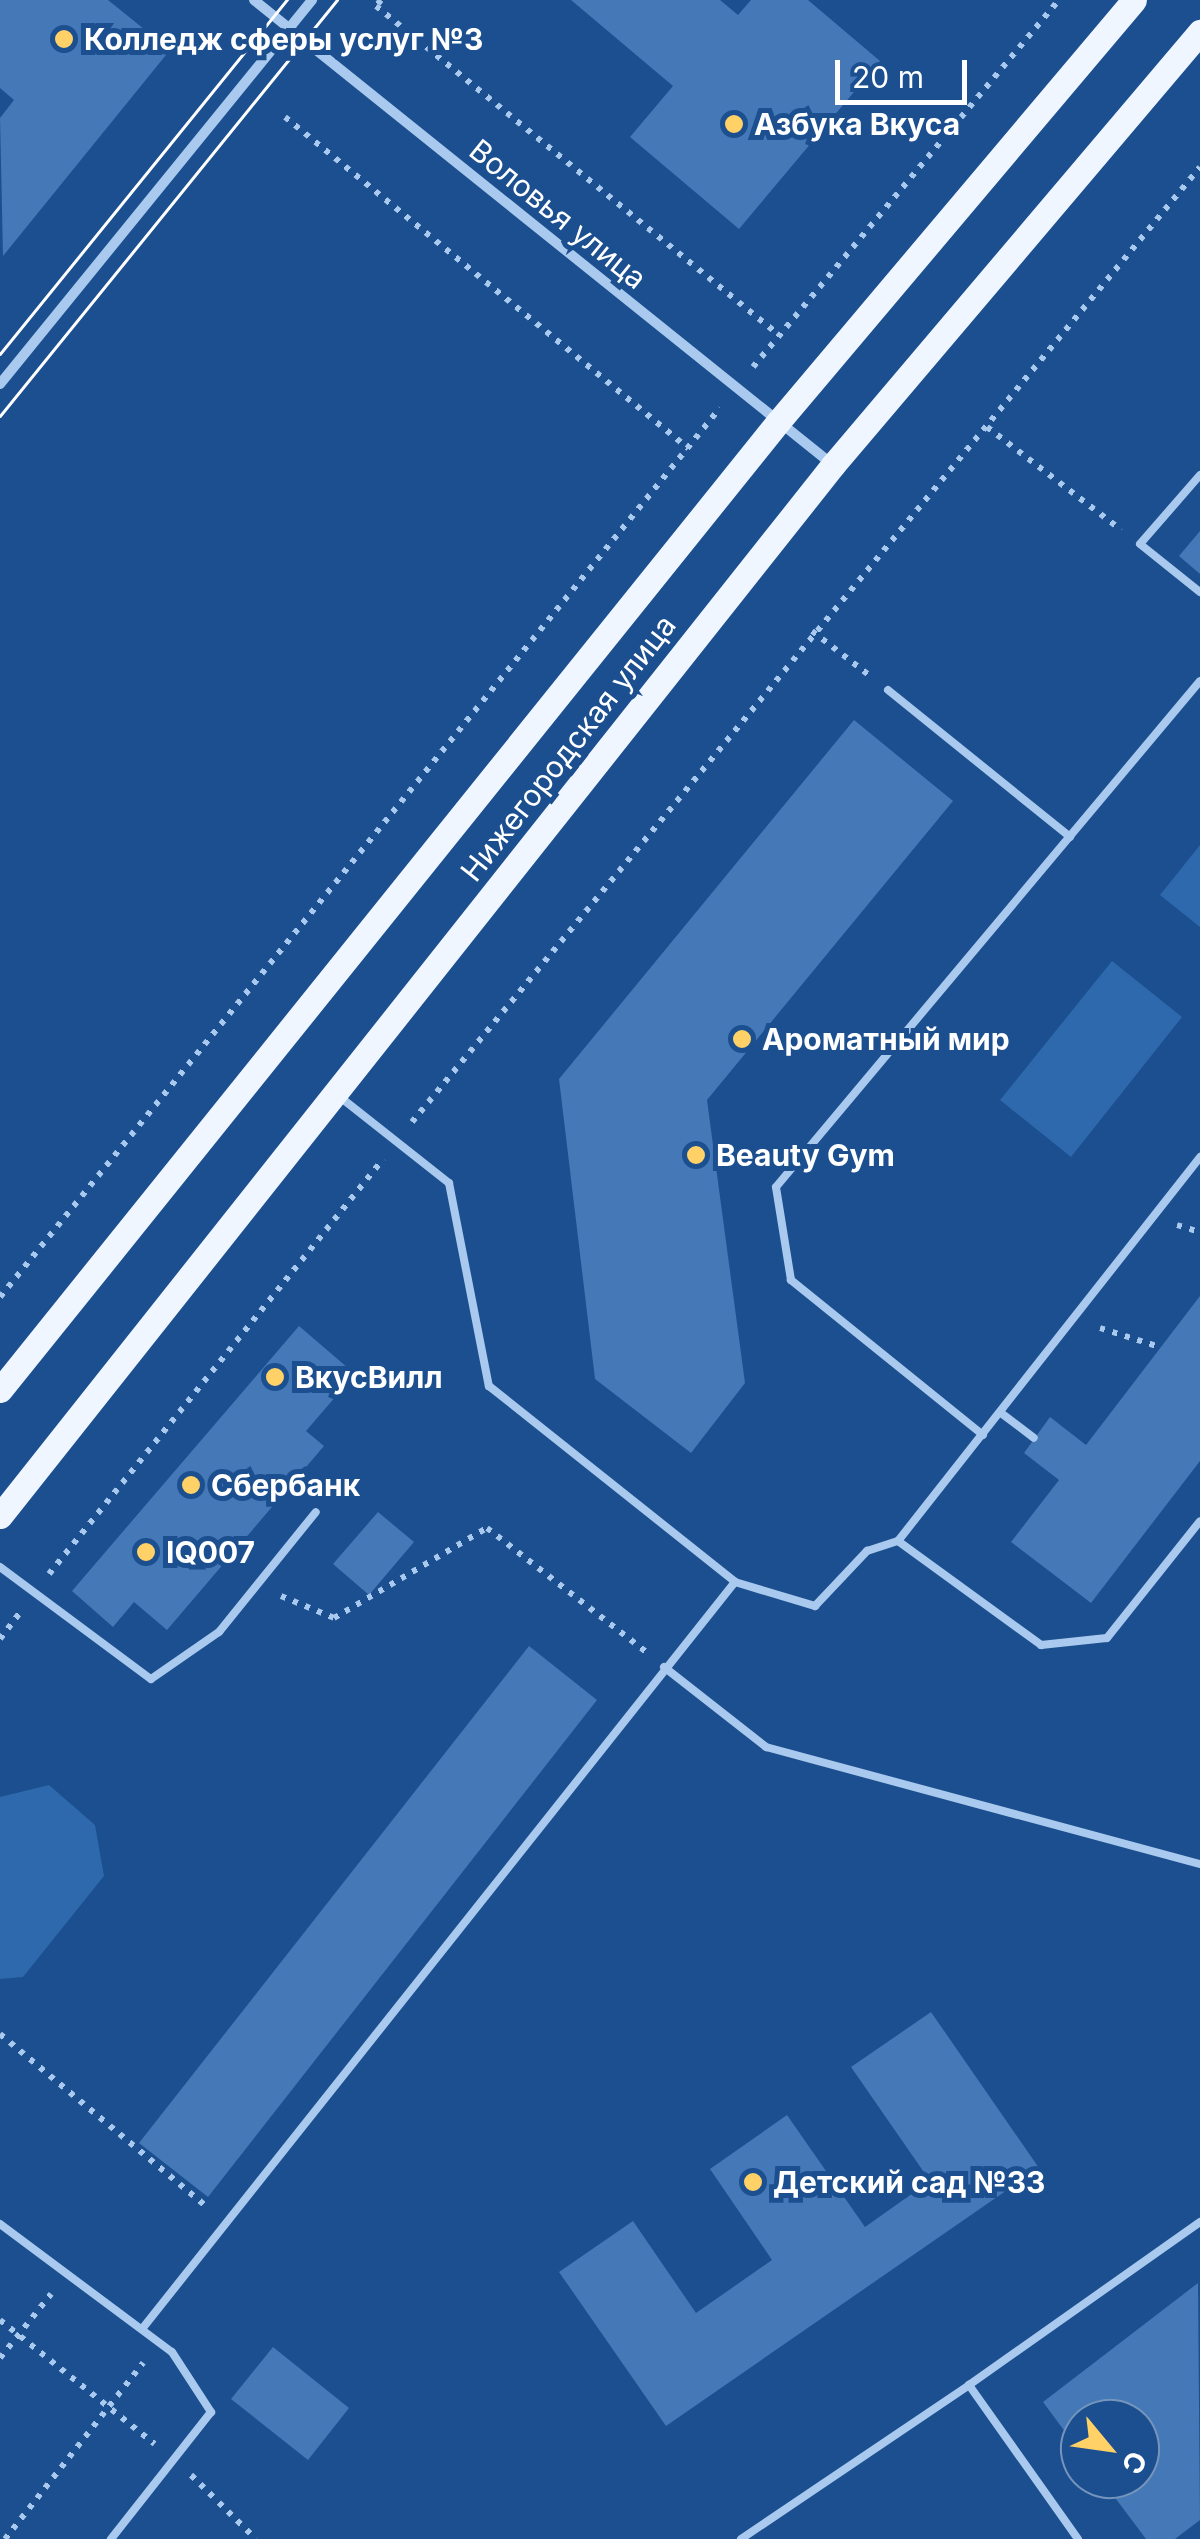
<!DOCTYPE html>
<html>
<head>
<meta charset="utf-8">
<style>
  body { margin:0 }
  #map { position:relative; width:1200px; height:2539px; overflow:hidden; background:#1b4f8f; font-family:Inter,sans-serif }
  div>[style] { position:absolute }
  [style*='--x'] { left:calc(var(--x)*1px); top:calc(var(--y)*1px); width:calc(var(--w)*1px); rotate:calc(var(--a)*1deg) }
  .green>* { inset:0; background:#2e69ad }
  .building>* { inset:0; background:#4478b7 }
  .path>* { height:6px; margin-top:-3px; transform-origin:0; background:repeating-linear-gradient(90deg,#a9c9ee 0 5px,transparent 0 13px) }
  .service>* { height:8px; margin:-4px; padding:0 4px; transform-origin:4px; border-radius:4px; background:#a9c9ee }
  .minor>* { height:10px; margin:-5px; padding:0 5px; transform-origin:5px; border-radius:5px; background:#a9c9ee }
  .primary>* { height:25px; margin:-12.5px; padding:0 12.5px; transform-origin:12.5px; border-radius:12.5px; background:#f0f6ff }
  .tram>* { height:2.5px; margin:-1.25px; padding:0 1.25px; transform-origin:1.25px; border-radius:1.25px; background:#fff }
  .dots>* { width:28px; height:28px; translate:-50% -50%; box-sizing:border-box; border:5px solid #1b4f8f; border-radius:50% }
  span { translate:-50% -50%; white-space:nowrap; text-align:center; line-height:1.15; -webkit-text-stroke:10px #1b4f8f; paint-order:stroke }
  .poi-label { font-size:30px; color:#fff; font-weight:700 }
  .left { translate:0 -50%; text-align:left }
  .street-label { font-size:30px; color:#fff }
  .north { position:absolute; left:1060px; top:2399px; width:100px; height:100px; box-sizing:border-box; background:#1b4f8f; border:2px solid #7695bc; border-radius:50%; rotate:119deg; font-size:28px; font-weight:700; line-height:40px; text-align:center; color:#fff }
  .north::after { content:''; display:block; margin:auto; width:35px; height:45px; background:#ffd166; clip-path:polygon(50% 0,100% 100%,50% 72%,0 100%) }
  .scale { position:absolute; left:835px; top:60px; width:132px; height:45px; box-sizing:border-box; border:5px solid #fff; border-top:0; padding-left:12px; font-size:30px; line-height:35px; white-space:nowrap; color:#fff; -webkit-text-stroke:8px #1b4f8f; paint-order:stroke }
</style>
</head>
<body>
<div id="map">
  <div class="green">
    <i style="clip-path:polygon(1200px 845px,1200px 927px,1160px 895px)"></i>
    <i style="clip-path:polygon(1112px 961px,1182px 1017px,1071px 1157px,1000px 1100px)"></i>
    <i style="clip-path:polygon(49px 1785px,95px 1825px,104px 1876px,23px 1977px,0 1979px,0 1797px)"></i>
  </div>
  <div class="building">
    <i style="clip-path:polygon(0 0,108px 0,170px 50px,3px 256px,0 118px,14px 100px,0 88px)"></i>
    <i style="clip-path:polygon(571px 0,720px 0,738px 15px,751px 0,808px 0,880px 61px,739px 229px,630px 137px,673px 86px)"></i>
    <i style="clip-path:polygon(1200px 531px,1200px 574px,1179px 556px)"></i>
    <i style="clip-path:polygon(854px 720px,953px 801px,707px 1100px,745px 1383px,691px 1453px,595px 1379px,559px 1079px)"></i>
    <i style="clip-path:polygon(1200px 1296px,1200px 1461px,1091px 1603px,1011px 1542px,1059px 1480px,1024px 1453px,1050px 1417px,1086px 1445px)"></i>
    <i style="clip-path:polygon(299px 1326px,355px 1374px,306px 1431px,324px 1446px,167px 1630px,134px 1602px,113px 1627px,72px 1591px)"></i>
    <i style="clip-path:polygon(378px 1512px,414px 1542px,369px 1595px,333px 1564px)"></i>
    <i style="clip-path:polygon(529px 1646px,597px 1700px,208px 2197px,139px 2143px)"></i>
    <i style="clip-path:polygon(931px 2012px,1039px 2168px,666px 2426px,559px 2272px,633px 2221px,696px 2313px,772px 2260px,710px 2169px,787px 2115px,865px 2227px,930px 2181px,851px 2067px)"></i>
    <i style="clip-path:polygon(1198px 2283px,1200px 2520px,1175px 2539px,1146px 2539px,1101px 2479px,1140px 2479px,1140px 2419px,1080px 2419px,1080px 2452px,1043px 2402px)"></i>
    <i style="clip-path:polygon(273px 2347px,349px 2408px,308px 2460px,231px 2399px)"></i>
  </div>
  <div class="path">
    <i style="--x:381;--y:0;--w:8;--a:130"></i>
    <i style="--x:376;--y:6;--w:520;--a:39.23"></i>
    <i style="--x:285;--y:117;--w:522;--a:39.4"></i>
    <i style="--x:753;--y:367;--w:478;--a:-50.2"></i>
    <i style="--x:987;--y:427;--w:169;--a:37.5"></i>
    <i style="--x:812;--y:631;--w:73;--a:37.8"></i>
    <i style="--x:412;--y:1122;--w:1238;--a:-50.47"></i>
    <i style="--x:1177;--y:1225;--w:24;--a:17"></i>
    <i style="--x:0;--y:1297;--w:1144;--a:-51"></i>
    <i style="--x:1100;--y:1328;--w:63;--a:17.6"></i>
    <i style="--x:49;--y:1574;--w:533;--a:-51.17"></i>
    <i style="--x:281;--y:1596;--w:57;--a:22.5"></i>
    <i style="--x:334;--y:1618;--w:178;--a:-30.5"></i>
    <i style="--x:487;--y:1528;--w:202;--a:37.9"></i>
    <i style="--x:0;--y:1639;--w:34;--a:-53"></i>
    <i style="--x:0;--y:2034;--w:268;--a:39.9"></i>
    <i style="--x:0;--y:2320;--w:198;--a:38.7"></i>
    <i style="--x:0;--y:2358;--w:82;--a:-51.4"></i>
    <i style="--x:191;--y:2475;--w:91;--a:44.6"></i>
    <i style="--x:5;--y:2539;--w:224;--a:-51.9"></i>
  </div>
  <div class="service">
    <i style="--x:1200;--y:475;--w:91;--a:131"></i>
    <i style="--x:1140;--y:544;--w:77;--a:38.7"></i>
    <i style="--x:888;--y:690;--w:234;--a:38.9"></i>
    <i style="--x:340;--y:1097;--w:139;--a:38.3"></i>
    <i style="--x:449;--y:1183;--w:207;--a:78.9"></i>
    <i style="--x:489;--y:1386;--w:315;--a:38.5"></i>
    <i style="--x:1001;--y:1413;--w:41;--a:37.1"></i>
    <i style="--x:983;--y:1435;--w:247;--a:-141.1"></i>
    <i style="--x:791;--y:1280;--w:94;--a:-99.2"></i>
    <i style="--x:776;--y:1187;--w:660;--a:-50.04"></i>
    <i style="--x:898;--y:1541;--w:177;--a:36"></i>
    <i style="--x:1041;--y:1645;--w:66;--a:-6.1"></i>
    <i style="--x:1107;--y:1638;--w:149;--a:-51.5"></i>
    <i style="--x:0;--y:1567;--w:188;--a:36.6"></i>
    <i style="--x:151;--y:1679;--w:83;--a:-34.7"></i>
    <i style="--x:219;--y:1632;--w:154;--a:-51.1"></i>
    <i style="--x:664;--y:1667;--w:130;--a:38.1"></i>
    <i style="--x:766;--y:1747;--w:449;--a:15.1"></i>
    <i style="--x:0;--y:2224;--w:214;--a:36.7"></i>
    <i style="--x:172;--y:2352;--w:72;--a:57"></i>
    <i style="--x:211;--y:2412;--w:162;--a:128.2"></i>
    <i style="--x:142;--y:2329;--w:954;--a:-51.56"></i>
    <i style="--x:735;--y:1582;--w:84;--a:16.7"></i>
    <i style="--x:815;--y:1606;--w:76;--a:-46.6"></i>
    <i style="--x:867;--y:1551;--w:33;--a:-18"></i>
    <i style="--x:898;--y:1541;--w:489;--a:-51.8"></i>
    <i style="--x:741;--y:2539;--w:275;--a:-34"></i>
    <i style="--x:1078;--y:2539;--w:189;--a:-125.3"></i>
    <i style="--x:969;--y:2385;--w:283;--a:-35.2"></i>
  </div>
  <div class="minor">
    <i style="--x:254;--y:0;--w:743;--a:38.77"></i>
    <i style="--x:0;--y:384;--w:495;--a:-50.9"></i>
  </div>
  <div class="primary">
    <i style="--x:0;--y:1390;--w:1242;--a:-51.21"></i>
    <i style="--x:778;--y:422;--w:552;--a:-49.85"></i>
    <i style="--x:0;--y:1516;--w:1341;--a:-51.6"></i>
    <i style="--x:833;--y:465;--w:568;--a:-49.72"></i>
  </div>
  <div class="tram">
    <i style="--x:0;--y:354;--w:456;--a:-51"></i>
    <i style="--x:0;--y:416;--w:535;--a:-50.99"></i>
  </div>
  <div class="dots">
    <i style="left:64px;top:39px;background:#ffd166"></i>
    <i style="left:734px;top:124px;background:#ffd166"></i>
    <i style="left:742px;top:1039px;background:#ffd166"></i>
    <i style="left:696px;top:1155px;background:#ffd166"></i>
    <i style="left:275px;top:1377px;background:#ffd166"></i>
    <i style="left:191px;top:1485px;background:#ffd166"></i>
    <i style="left:146px;top:1552px;background:#ffd166"></i>
    <i style="left:753px;top:2182px;background:#ffd166"></i>
  </div>
  <div class="poi-label">
    <span class="left" style="left:84px;top:39px">Колледж сферы услуг №3</span>
    <span class="left" style="left:754px;top:124px">Азбука Вкуса</span>
    <span class="left" style="left:762px;top:1039px">Ароматный мир</span>
    <span class="left" style="left:716px;top:1155px">Beauty Gym</span>
    <span class="left" style="left:295px;top:1377px">ВкусВилл</span>
    <span class="left" style="left:211px;top:1485px">Сбербанк</span>
    <span class="left" style="left:166px;top:1552px">IQ007</span>
    <span class="left" style="left:773px;top:2182px">Детский сад №33</span>
  </div>
  <div class="street-label">
    <span style="left:558px;top:214px;rotate:39deg">Воловья улица</span>
    <span style="left:568px;top:748px;rotate:-52deg">Нижегородская улица</span>
  </div>
  <div class="north">С</div>
  <div class="scale">20 m</div>
</div>
</body>
</html>
